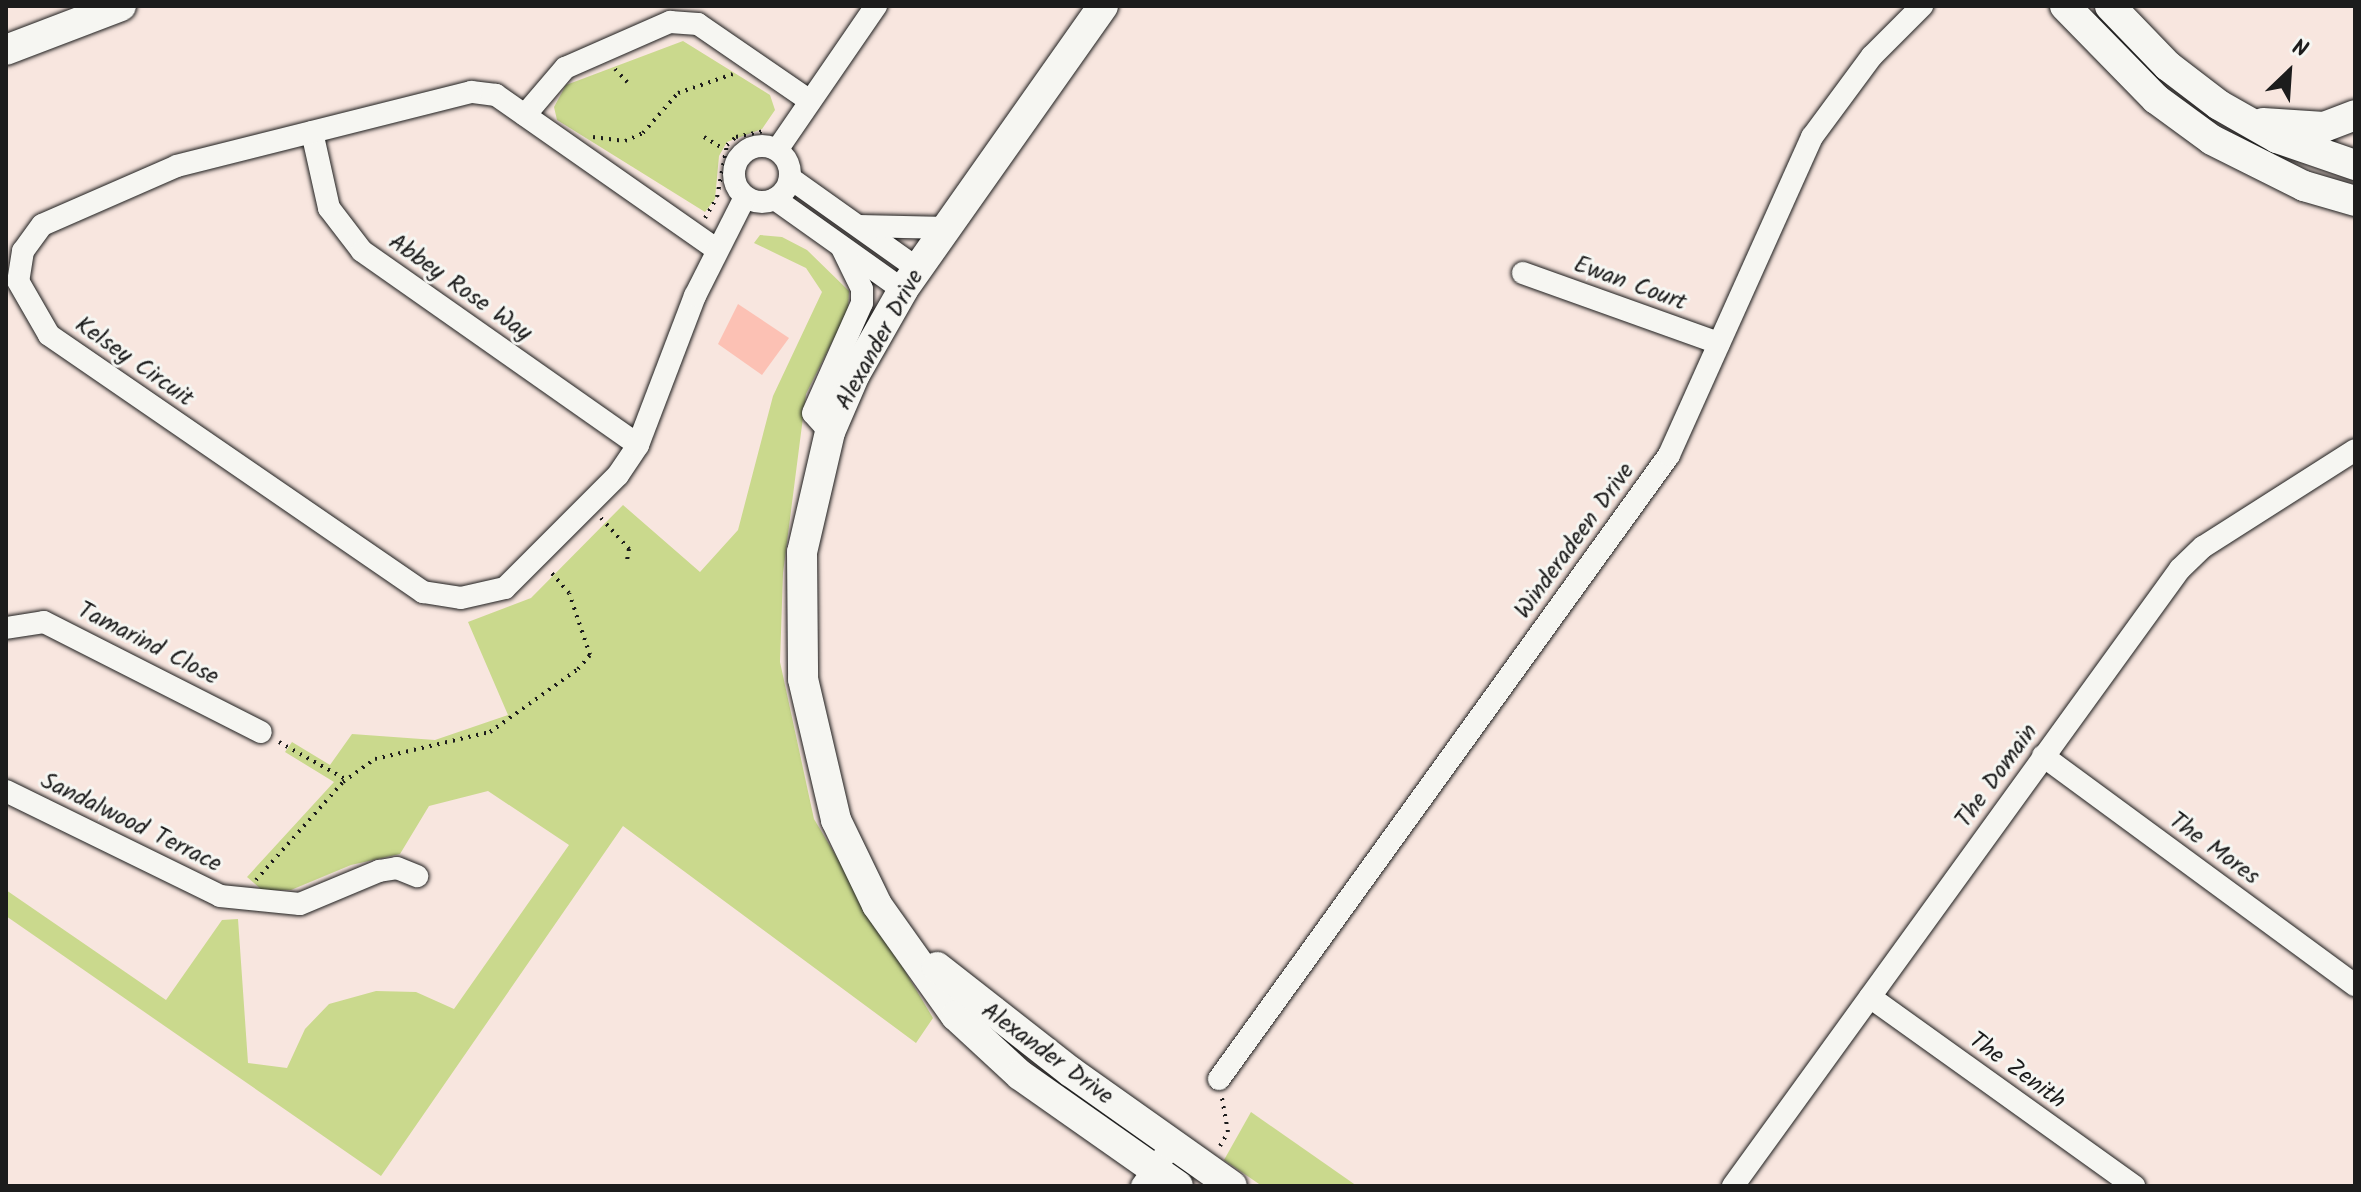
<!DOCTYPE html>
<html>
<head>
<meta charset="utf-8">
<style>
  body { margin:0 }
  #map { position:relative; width:2361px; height:1192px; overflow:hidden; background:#f8e6df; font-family:Kalam,sans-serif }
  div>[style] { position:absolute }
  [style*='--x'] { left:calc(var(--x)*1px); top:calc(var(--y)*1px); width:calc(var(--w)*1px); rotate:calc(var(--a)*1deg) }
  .green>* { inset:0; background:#cad98d }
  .building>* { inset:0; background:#fcc1b4 }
  .path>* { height:4px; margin-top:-2px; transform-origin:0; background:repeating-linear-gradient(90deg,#1c1c1c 0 2px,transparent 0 8px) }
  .roads { filter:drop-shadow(0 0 2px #1c1c1c) drop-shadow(0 0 2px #1c1c1c) }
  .street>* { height:22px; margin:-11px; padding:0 11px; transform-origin:11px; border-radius:11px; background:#f6f6f2 }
  .street>.ring { margin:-11px; padding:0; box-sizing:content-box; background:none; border:22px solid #f6f6f2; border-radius:50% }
  .secondary>* { height:30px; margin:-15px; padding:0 15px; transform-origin:15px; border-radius:15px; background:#f6f6f2 }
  span { translate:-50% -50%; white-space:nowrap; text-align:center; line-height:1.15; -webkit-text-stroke:6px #f6f6f2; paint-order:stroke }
  .street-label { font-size:24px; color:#1c1c1c }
  .frame { position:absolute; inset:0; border:8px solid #1c1c1c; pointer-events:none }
  .north { position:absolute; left:2249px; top:32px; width:80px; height:80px; -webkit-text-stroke:6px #f6f6f2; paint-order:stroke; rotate:25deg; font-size:22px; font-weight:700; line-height:32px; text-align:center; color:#1c1c1c }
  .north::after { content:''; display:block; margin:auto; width:28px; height:36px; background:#1c1c1c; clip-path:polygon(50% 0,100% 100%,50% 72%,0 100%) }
</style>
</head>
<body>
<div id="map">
  <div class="green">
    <i style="clip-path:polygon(683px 41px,770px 95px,775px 110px,762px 129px,727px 142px,719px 156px,715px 199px,705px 212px,557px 120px,554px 107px,566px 85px)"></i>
    <i style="clip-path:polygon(760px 235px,782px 237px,807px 250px,849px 291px,848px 310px,806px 394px,783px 573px,780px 662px,814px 819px,933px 1018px,916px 1043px,623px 826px,381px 1176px,6px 916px,6px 890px,166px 1000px,222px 920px,238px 919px,248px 1063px,287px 1068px,305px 1029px,329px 1004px,376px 991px,416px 992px,454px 1009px,569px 845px,488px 791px,429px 806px,400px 854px,351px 865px,291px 890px,262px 890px,247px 877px,334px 782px,285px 752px,292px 742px,330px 765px,352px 734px,435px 740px,508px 715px,468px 622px,531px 598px,623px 505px,700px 572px,738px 530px,773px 396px,822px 292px,806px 268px,754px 243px)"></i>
    <i style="clip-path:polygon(1251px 1112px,1357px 1186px,1262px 1186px,1224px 1160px)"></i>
  </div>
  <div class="building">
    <i style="clip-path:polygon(738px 304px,789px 338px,762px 375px,718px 344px)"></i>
  </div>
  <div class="path">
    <i style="--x:615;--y:69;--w:18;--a:47"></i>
    <i style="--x:593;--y:137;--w:32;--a:7"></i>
    <i style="--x:625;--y:141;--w:20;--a:-24"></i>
    <i style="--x:643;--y:133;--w:53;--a:-48.8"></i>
    <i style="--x:678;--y:93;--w:58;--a:-19.1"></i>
    <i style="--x:704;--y:137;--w:23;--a:31"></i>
    <i style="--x:705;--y:218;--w:24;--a:-60"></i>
    <i style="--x:717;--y:197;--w:53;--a:-79.1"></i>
    <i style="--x:727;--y:145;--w:12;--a:-42"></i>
    <i style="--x:736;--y:137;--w:29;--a:-12"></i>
    <i style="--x:601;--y:518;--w:42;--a:47.9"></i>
    <i style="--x:629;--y:549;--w:11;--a:100"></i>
    <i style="--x:279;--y:742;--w:78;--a:29.2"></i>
    <i style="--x:256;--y:880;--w:131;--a:-48.4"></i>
    <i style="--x:343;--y:782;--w:39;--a:-36"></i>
    <i style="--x:375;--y:759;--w:118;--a:-13.2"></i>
    <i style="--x:490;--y:732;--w:108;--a:-35.6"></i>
    <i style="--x:578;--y:669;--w:18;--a:-49"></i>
    <i style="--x:590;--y:655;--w:65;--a:-108.7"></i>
    <i style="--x:569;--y:593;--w:30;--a:-131"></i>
    <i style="--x:1220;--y:1146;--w:16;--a:-60"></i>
    <i style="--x:1228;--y:1132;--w:36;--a:-100"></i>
  </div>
  <div class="roads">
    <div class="street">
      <i style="--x:525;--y:115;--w:62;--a:-49.6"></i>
      <i style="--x:565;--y:68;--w:115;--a:-23.7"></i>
      <i style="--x:670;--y:22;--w:28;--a:4"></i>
      <i style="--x:698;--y:24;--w:136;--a:34.5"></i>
      <i style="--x:312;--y:132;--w:78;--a:77.4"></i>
      <i style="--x:329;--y:208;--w:54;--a:52.5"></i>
      <i style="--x:362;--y:251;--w:337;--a:35.1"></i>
      <i class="ring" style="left:734px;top:146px;width:34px;height:34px"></i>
      <i style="--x:777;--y:150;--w:175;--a:-55.5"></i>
      <i style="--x:790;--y:178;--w:157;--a:35.4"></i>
      <i style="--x:775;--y:199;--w:157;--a:35.4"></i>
      <i style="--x:859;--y:226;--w:89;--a:1.3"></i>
      <i style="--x:716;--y:249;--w:269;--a:-145"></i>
      <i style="--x:496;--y:95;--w:25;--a:-173"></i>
      <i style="--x:471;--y:92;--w:303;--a:165.9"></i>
      <i style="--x:177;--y:166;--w:147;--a:156.4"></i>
      <i style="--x:42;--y:225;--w:32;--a:126"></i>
      <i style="--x:23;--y:251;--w:30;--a:99"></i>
      <i style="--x:18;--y:281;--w:62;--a:60.1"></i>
      <i style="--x:49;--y:335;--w:454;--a:34.5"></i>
      <i style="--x:423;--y:592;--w:38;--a:9"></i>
      <i style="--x:461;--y:598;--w:45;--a:-12.8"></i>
      <i style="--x:505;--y:588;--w:160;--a:-45"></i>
      <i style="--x:618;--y:475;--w:36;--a:-56"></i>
      <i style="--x:638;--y:445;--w:160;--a:-69.1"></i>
      <i style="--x:695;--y:296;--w:111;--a:-63.2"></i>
      <i style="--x:1523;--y:273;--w:208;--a:19.7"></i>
      <i style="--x:830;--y:432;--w:25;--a:-132"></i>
      <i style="--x:813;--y:413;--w:120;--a:-66"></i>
      <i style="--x:862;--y:303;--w:14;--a:-90"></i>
      <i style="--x:862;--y:289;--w:46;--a:-116"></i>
      <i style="--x:6;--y:628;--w:38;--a:-9"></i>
      <i style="--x:44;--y:622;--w:243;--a:26.9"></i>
      <i style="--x:2043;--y:756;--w:387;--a:36.3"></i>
      <i style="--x:6;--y:791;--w:238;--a:26.1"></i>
      <i style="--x:220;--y:896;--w:80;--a:5.7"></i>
      <i style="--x:300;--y:904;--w:86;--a:-22.7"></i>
      <i style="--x:379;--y:871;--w:18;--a:-9"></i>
      <i style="--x:397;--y:868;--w:22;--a:22"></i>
      <i style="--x:1870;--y:997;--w:325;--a:35.6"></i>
      <i style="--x:1219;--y:1079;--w:769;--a:-54.2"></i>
      <i style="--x:1669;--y:455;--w:349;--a:-65.8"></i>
      <i style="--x:1812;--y:137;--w:101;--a:-53.5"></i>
      <i style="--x:1872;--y:56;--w:71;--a:-45"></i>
      <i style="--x:1142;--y:1186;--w:52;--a:-53.6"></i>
      <i style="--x:1733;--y:1186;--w:762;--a:-54.08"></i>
      <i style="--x:2180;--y:569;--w:32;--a:-44"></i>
      <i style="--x:2203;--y:547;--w:180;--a:-32.5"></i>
    </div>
    <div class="secondary">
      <i style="--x:1103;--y:6;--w:347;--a:125.2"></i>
      <i style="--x:903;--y:290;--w:97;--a:119.7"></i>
      <i style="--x:855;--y:374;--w:63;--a:113.3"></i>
      <i style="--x:830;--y:432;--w:123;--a:103.1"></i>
      <i style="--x:802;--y:552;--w:127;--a:89.5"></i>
      <i style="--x:803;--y:679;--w:145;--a:76.8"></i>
      <i style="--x:836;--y:820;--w:94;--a:64.2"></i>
      <i style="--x:877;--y:905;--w:136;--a:54.6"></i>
      <i style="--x:956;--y:1016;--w:87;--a:42.7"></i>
      <i style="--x:1020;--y:1075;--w:193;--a:35.1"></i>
      <i style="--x:2065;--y:6;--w:130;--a:45.6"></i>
      <i style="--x:2156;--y:99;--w:69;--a:36.2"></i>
      <i style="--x:2212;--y:140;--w:103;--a:26.6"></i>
      <i style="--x:2304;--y:186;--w:53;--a:16.4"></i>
      <i style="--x:2110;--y:6;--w:83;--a:46"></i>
      <i style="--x:2168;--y:66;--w:64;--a:37.4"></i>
      <i style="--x:2219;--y:105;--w:67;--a:29.6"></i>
      <i style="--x:2277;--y:138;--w:83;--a:19.1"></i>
      <i style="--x:6;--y:50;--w:123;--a:-20.9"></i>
      <i style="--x:2263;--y:123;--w:61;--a:3.8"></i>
      <i style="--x:2324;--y:127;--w:33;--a:-21"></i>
      <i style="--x:937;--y:967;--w:170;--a:38.1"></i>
      <i style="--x:1071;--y:1072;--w:197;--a:35.3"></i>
    </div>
  </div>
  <div class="street-label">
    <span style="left:1630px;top:284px;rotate:20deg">Ewan Court</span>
    <span style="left:460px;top:288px;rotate:35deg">Abbey Rose Way</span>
    <span style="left:880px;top:340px;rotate:-61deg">Alexander Drive</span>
    <span style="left:134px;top:362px;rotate:35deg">Kelsey Circuit</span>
    <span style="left:1575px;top:541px;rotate:-54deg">Winderadeen Drive</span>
    <span style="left:148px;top:644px;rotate:27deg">Tamarind Close</span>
    <span style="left:1997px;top:776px;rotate:-54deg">The Domain</span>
    <span style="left:131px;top:823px;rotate:26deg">Sandalwood Terrace</span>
    <span style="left:2214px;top:849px;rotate:36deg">The Mores</span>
    <span style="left:1047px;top:1054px;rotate:36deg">Alexander Drive</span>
    <span style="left:2017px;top:1071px;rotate:36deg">The Zenith</span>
  </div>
  <div class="frame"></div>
  <div class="north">N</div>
</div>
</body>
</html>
